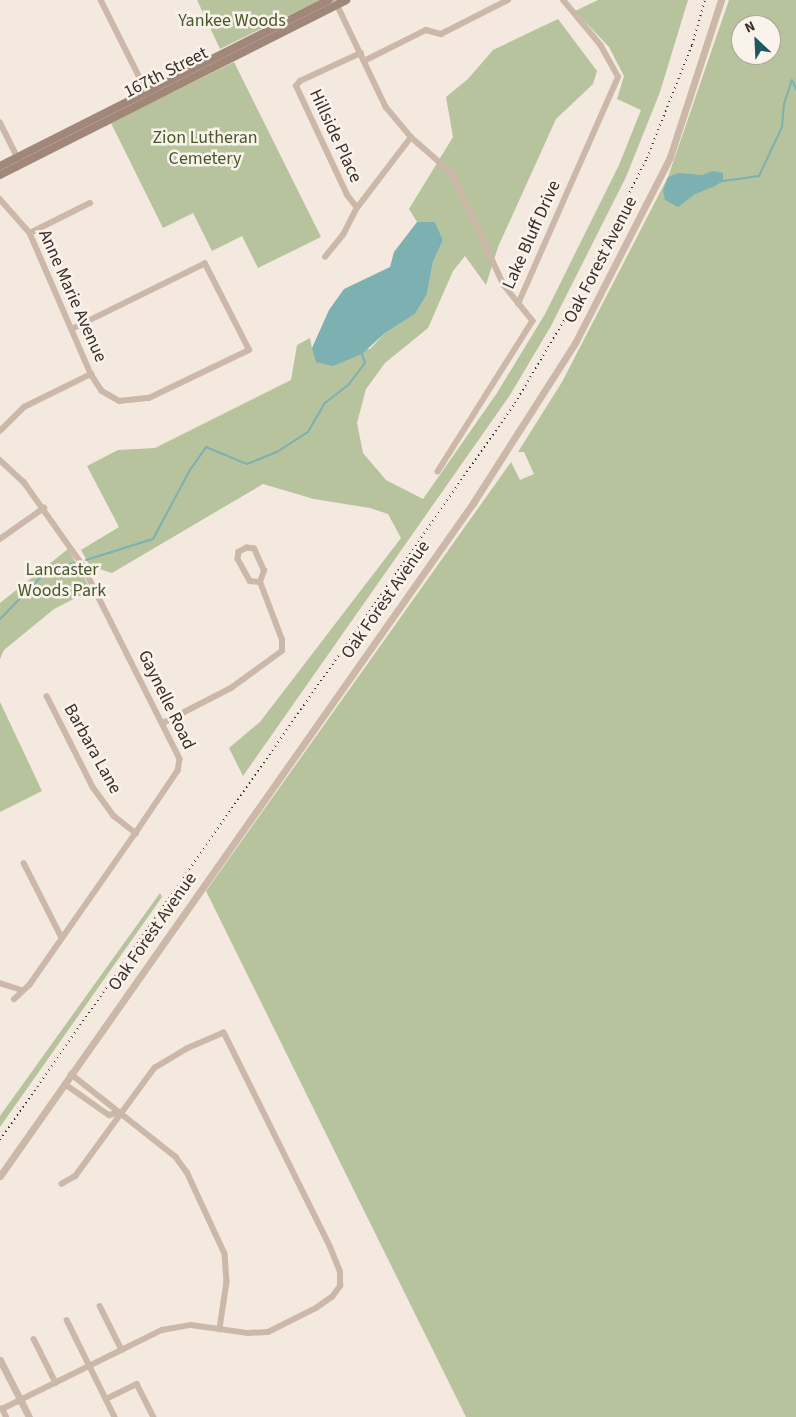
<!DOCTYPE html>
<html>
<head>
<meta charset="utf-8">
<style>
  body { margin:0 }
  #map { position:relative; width:796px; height:1417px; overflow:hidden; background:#f3e9de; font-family:"Source Sans 3",sans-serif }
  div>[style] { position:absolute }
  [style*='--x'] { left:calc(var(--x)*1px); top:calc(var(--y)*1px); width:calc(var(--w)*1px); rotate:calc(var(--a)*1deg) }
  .green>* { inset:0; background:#b7c39d }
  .water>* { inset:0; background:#7cb0b1 }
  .stream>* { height:2px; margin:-1px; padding:0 1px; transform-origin:1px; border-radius:1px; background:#7cb0b1 }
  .minor>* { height:5.5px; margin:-2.75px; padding:0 2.75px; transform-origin:2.75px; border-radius:2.75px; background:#ccb8a9 }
  .tertiary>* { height:7px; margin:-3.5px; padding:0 3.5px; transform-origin:3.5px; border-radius:3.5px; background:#ccb8a9 }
  .secondary>* { height:8px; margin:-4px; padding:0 4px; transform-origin:4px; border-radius:4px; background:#a0877a }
  .rail>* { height:2px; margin-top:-1px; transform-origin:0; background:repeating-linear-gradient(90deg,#392e29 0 1px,transparent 0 5px) }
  span { translate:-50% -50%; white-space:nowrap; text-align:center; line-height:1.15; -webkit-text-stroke:5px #faf3eb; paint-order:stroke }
  .park-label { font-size:18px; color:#49582c }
  .street-label { font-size:18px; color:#392e29 }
  .north { position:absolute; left:731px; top:15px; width:50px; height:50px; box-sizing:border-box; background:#faf3eb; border:1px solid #ada49d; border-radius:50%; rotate:335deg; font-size:14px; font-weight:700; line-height:20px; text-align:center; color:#392e29 }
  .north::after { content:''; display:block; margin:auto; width:18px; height:22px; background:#1d595c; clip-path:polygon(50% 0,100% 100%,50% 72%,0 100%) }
</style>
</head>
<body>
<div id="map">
  <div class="green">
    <i style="clip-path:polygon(197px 0,320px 0,220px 49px)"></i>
    <i style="clip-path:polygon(598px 0,688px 0,660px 92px,626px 177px,551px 326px,510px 395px,243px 776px,229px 748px,260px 722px,401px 538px,388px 514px,370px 508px,314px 499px,263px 484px,112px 573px,90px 566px,81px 550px,119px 527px,87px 466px,118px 450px,155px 448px,291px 380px,297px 345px,310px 338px,312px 348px,370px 349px,385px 333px,415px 314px,427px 294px,433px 262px,443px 240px,435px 222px,417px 222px,409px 209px,453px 137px,446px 97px,468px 79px,493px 50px,558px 19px,597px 71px,593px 84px,556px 119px,498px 247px,486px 285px,465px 256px,453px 271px,428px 328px,385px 363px,366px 389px,357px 423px,363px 453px,386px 480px,423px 499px,497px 393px,545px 314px,619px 165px,641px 110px,617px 99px,624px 76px,609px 47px,575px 11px)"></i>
    <i style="clip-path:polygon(evenodd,729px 0,796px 0,796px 1417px,466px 1417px,206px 891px,511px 462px,520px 480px,534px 474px,524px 452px,518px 452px,562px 382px,668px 177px,729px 0,741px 25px,771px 25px,771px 55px,741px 55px,741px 25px)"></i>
    <i style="clip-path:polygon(234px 62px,321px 237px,258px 268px,242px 236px,212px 251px,193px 213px,163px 228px,111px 123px)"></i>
    <i style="clip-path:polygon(68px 549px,91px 590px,54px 609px,4px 650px,0 659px,0 603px)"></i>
    <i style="clip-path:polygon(0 702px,42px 791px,0 812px)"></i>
    <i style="clip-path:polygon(160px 893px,162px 897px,0 1127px,0 1116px)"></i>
  </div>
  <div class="water">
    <i style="clip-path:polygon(713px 171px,723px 173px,723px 181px,713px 187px,695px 194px,678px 207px,665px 200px,663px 191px,668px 177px,678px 173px,702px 175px)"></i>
    <i style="clip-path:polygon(417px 222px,435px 222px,443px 240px,433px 262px,427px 294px,415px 314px,385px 333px,362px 354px,333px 366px,316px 362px,312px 348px,329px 310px,344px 289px,390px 267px,394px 252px)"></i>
  </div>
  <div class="stream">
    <i style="--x:723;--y:181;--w:36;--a:-8"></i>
    <i style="--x:759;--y:176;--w:54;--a:-64.9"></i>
    <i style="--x:782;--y:127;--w:23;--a:-85"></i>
    <i style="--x:784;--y:104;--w:25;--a:-72"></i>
    <i style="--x:792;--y:80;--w:10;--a:66"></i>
    <i style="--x:86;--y:560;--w:70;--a:-17.4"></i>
    <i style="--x:153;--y:539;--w:78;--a:-61.8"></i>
    <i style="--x:190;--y:470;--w:28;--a:-55"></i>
    <i style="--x:206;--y:447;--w:44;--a:22.5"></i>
    <i style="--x:247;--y:464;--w:32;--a:-22"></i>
    <i style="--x:277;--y:452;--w:37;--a:-33"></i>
    <i style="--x:308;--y:432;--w:34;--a:-60"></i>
    <i style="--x:325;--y:403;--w:31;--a:-38"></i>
    <i style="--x:349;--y:384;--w:26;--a:-53"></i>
    <i style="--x:365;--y:363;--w:9;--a:-108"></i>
    <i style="--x:0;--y:619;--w:60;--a:-45.7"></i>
    <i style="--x:42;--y:576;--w:35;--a:-22"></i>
  </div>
  <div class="minor">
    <i style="--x:101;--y:0;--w:105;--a:63.4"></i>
    <i style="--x:335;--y:0;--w:119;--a:64.5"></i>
    <i style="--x:386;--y:107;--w:39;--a:50"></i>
    <i style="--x:411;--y:137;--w:55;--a:41.3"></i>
    <i style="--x:452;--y:173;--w:123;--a:65.1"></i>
    <i style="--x:504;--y:285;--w:46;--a:51.1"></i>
    <i style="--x:533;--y:321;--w:178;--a:122.2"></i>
    <i style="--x:364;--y:61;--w:69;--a:-26.6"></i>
    <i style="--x:426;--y:30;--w:16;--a:15"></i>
    <i style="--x:441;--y:34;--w:75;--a:-26.9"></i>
    <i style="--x:0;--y:122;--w:42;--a:63.4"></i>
    <i style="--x:0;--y:199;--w:45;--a:48.6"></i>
    <i style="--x:30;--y:233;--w:154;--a:66.6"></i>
    <i style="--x:91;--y:374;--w:20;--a:57"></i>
    <i style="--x:102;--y:391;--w:20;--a:30"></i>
    <i style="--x:119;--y:401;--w:30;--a:-6"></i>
    <i style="--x:149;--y:398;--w:111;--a:-25.6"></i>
    <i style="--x:249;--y:350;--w:97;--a:-117.1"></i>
    <i style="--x:205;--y:264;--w:147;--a:153.8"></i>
    <i style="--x:357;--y:208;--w:16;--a:-128"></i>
    <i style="--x:347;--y:195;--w:120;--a:-115.1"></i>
    <i style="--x:296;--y:86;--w:6;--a:-51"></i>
    <i style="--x:300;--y:81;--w:67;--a:-24.7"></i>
    <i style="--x:30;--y:233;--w:67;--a:-26.6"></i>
    <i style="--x:325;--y:257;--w:28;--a:-51"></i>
    <i style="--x:343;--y:235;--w:30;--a:-63"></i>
    <i style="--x:357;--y:208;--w:89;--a:-52.7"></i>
    <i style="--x:518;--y:304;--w:248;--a:-66.2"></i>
    <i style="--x:618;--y:77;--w:35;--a:-119"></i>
    <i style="--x:601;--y:46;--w:60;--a:-129.6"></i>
    <i style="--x:0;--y:431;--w:34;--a:-45"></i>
    <i style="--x:24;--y:407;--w:75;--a:-26.2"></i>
    <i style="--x:0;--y:460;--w:33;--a:43"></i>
    <i style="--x:24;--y:482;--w:100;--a:54.7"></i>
    <i style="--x:82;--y:564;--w:218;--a:63.3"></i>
    <i style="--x:180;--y:759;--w:12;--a:99"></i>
    <i style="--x:178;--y:771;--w:75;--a:124.1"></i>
    <i style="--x:136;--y:833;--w:185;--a:124.9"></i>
    <i style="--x:30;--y:985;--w:21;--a:137"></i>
    <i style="--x:0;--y:539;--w:54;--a:-35.2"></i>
    <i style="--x:47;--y:696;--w:102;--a:63.2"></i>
    <i style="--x:93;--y:787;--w:36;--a:54"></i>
    <i style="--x:114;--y:816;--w:28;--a:38"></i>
    <i style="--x:163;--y:723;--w:76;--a:-27.2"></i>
    <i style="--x:231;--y:688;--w:63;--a:-36"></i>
    <i style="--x:282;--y:651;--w:11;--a:-90"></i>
    <i style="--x:282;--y:640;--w:62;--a:-110.8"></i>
    <i style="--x:260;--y:582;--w:12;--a:-70"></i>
    <i style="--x:264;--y:571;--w:24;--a:-114"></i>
    <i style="--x:254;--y:549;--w:7;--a:-172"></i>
    <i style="--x:247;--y:548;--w:9;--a:153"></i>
    <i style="--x:239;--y:552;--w:7;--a:98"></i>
    <i style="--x:238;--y:559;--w:25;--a:61"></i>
    <i style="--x:250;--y:581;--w:10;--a:6"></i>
    <i style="--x:24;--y:863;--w:84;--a:63.1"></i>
    <i style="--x:0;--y:983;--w:23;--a:18"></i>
    <i style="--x:71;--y:1074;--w:134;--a:38.3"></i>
    <i style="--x:176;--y:1157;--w:19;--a:54"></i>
    <i style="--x:187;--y:1172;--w:90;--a:65.1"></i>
    <i style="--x:225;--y:1254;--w:28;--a:86"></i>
    <i style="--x:227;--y:1282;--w:48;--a:98.5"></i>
    <i style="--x:65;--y:1084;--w:54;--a:35.2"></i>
    <i style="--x:109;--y:1115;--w:8;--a:-14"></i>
    <i style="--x:100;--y:1306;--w:49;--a:63.4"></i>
    <i style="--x:67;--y:1320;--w:108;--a:63.7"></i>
    <i style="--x:34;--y:1339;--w:49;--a:63.4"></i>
    <i style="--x:106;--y:1399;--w:34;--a:-26"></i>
    <i style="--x:137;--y:1384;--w:37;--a:63"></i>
    <i style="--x:6;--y:1417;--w:9;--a:-117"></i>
    <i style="--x:2;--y:1409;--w:178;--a:-26.3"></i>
    <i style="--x:162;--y:1330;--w:29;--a:-10"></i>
    <i style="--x:191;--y:1325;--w:58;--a:8"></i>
    <i style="--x:248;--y:1333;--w:20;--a:-3"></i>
    <i style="--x:268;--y:1332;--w:54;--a:-26.6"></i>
    <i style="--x:316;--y:1308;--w:19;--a:-35"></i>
    <i style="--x:332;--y:1297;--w:14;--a:-54"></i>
    <i style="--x:340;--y:1286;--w:14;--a:-90"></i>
    <i style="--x:340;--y:1272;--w:27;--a:-112"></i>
    <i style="--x:330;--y:1247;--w:239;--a:-116.4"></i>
    <i style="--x:224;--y:1033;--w:40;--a:156.6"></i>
    <i style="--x:187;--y:1049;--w:37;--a:149"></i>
    <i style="--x:155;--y:1068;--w:134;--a:126.2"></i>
    <i style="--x:76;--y:1176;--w:16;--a:150"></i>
  </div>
  <div class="tertiary">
    <i style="--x:0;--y:1176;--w:823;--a:-54.9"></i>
    <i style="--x:473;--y:503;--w:190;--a:-57.5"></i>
    <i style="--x:575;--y:343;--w:209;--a:-62.9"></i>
    <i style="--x:670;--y:157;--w:165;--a:-72"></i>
    <i style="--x:0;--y:1360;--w:64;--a:63"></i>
  </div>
  <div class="secondary">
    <i style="--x:0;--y:166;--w:368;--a:-26.8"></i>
    <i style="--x:0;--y:175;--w:388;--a:-26.8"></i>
  </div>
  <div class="rail">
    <i style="--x:0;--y:1140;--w:899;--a:-55.05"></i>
    <i style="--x:515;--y:403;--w:100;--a:-59.3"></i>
    <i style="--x:566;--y:317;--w:178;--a:-63"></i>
    <i style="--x:647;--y:158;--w:122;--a:-68.3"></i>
    <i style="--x:692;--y:45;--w:47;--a:-73.9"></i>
  </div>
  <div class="park-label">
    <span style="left:232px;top:21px">Yankee Woods</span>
    <span style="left:205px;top:149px">Zion Lutheran<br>Cemetery</span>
    <span style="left:62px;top:581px">Lancaster<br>Woods Park</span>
  </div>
  <div class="street-label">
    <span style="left:166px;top:73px;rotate:-27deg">167th Street</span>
    <span style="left:335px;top:136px;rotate:65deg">Hillside Place</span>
    <span style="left:532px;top:235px;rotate:-66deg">Lake Bluff Drive</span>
    <span style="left:601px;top:260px;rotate:-63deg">Oak Forest Avenue</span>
    <span style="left:72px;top:296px;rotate:66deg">Anne Marie Avenue</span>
    <span style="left:386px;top:600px;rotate:-55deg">Oak Forest Avenue</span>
    <span style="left:166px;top:700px;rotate:64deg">Gaynelle Road</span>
    <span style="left:92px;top:749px;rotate:61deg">Barbara Lane</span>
    <span style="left:153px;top:932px;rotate:-55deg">Oak Forest Avenue</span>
  </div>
  <div class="north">N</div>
</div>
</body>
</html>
